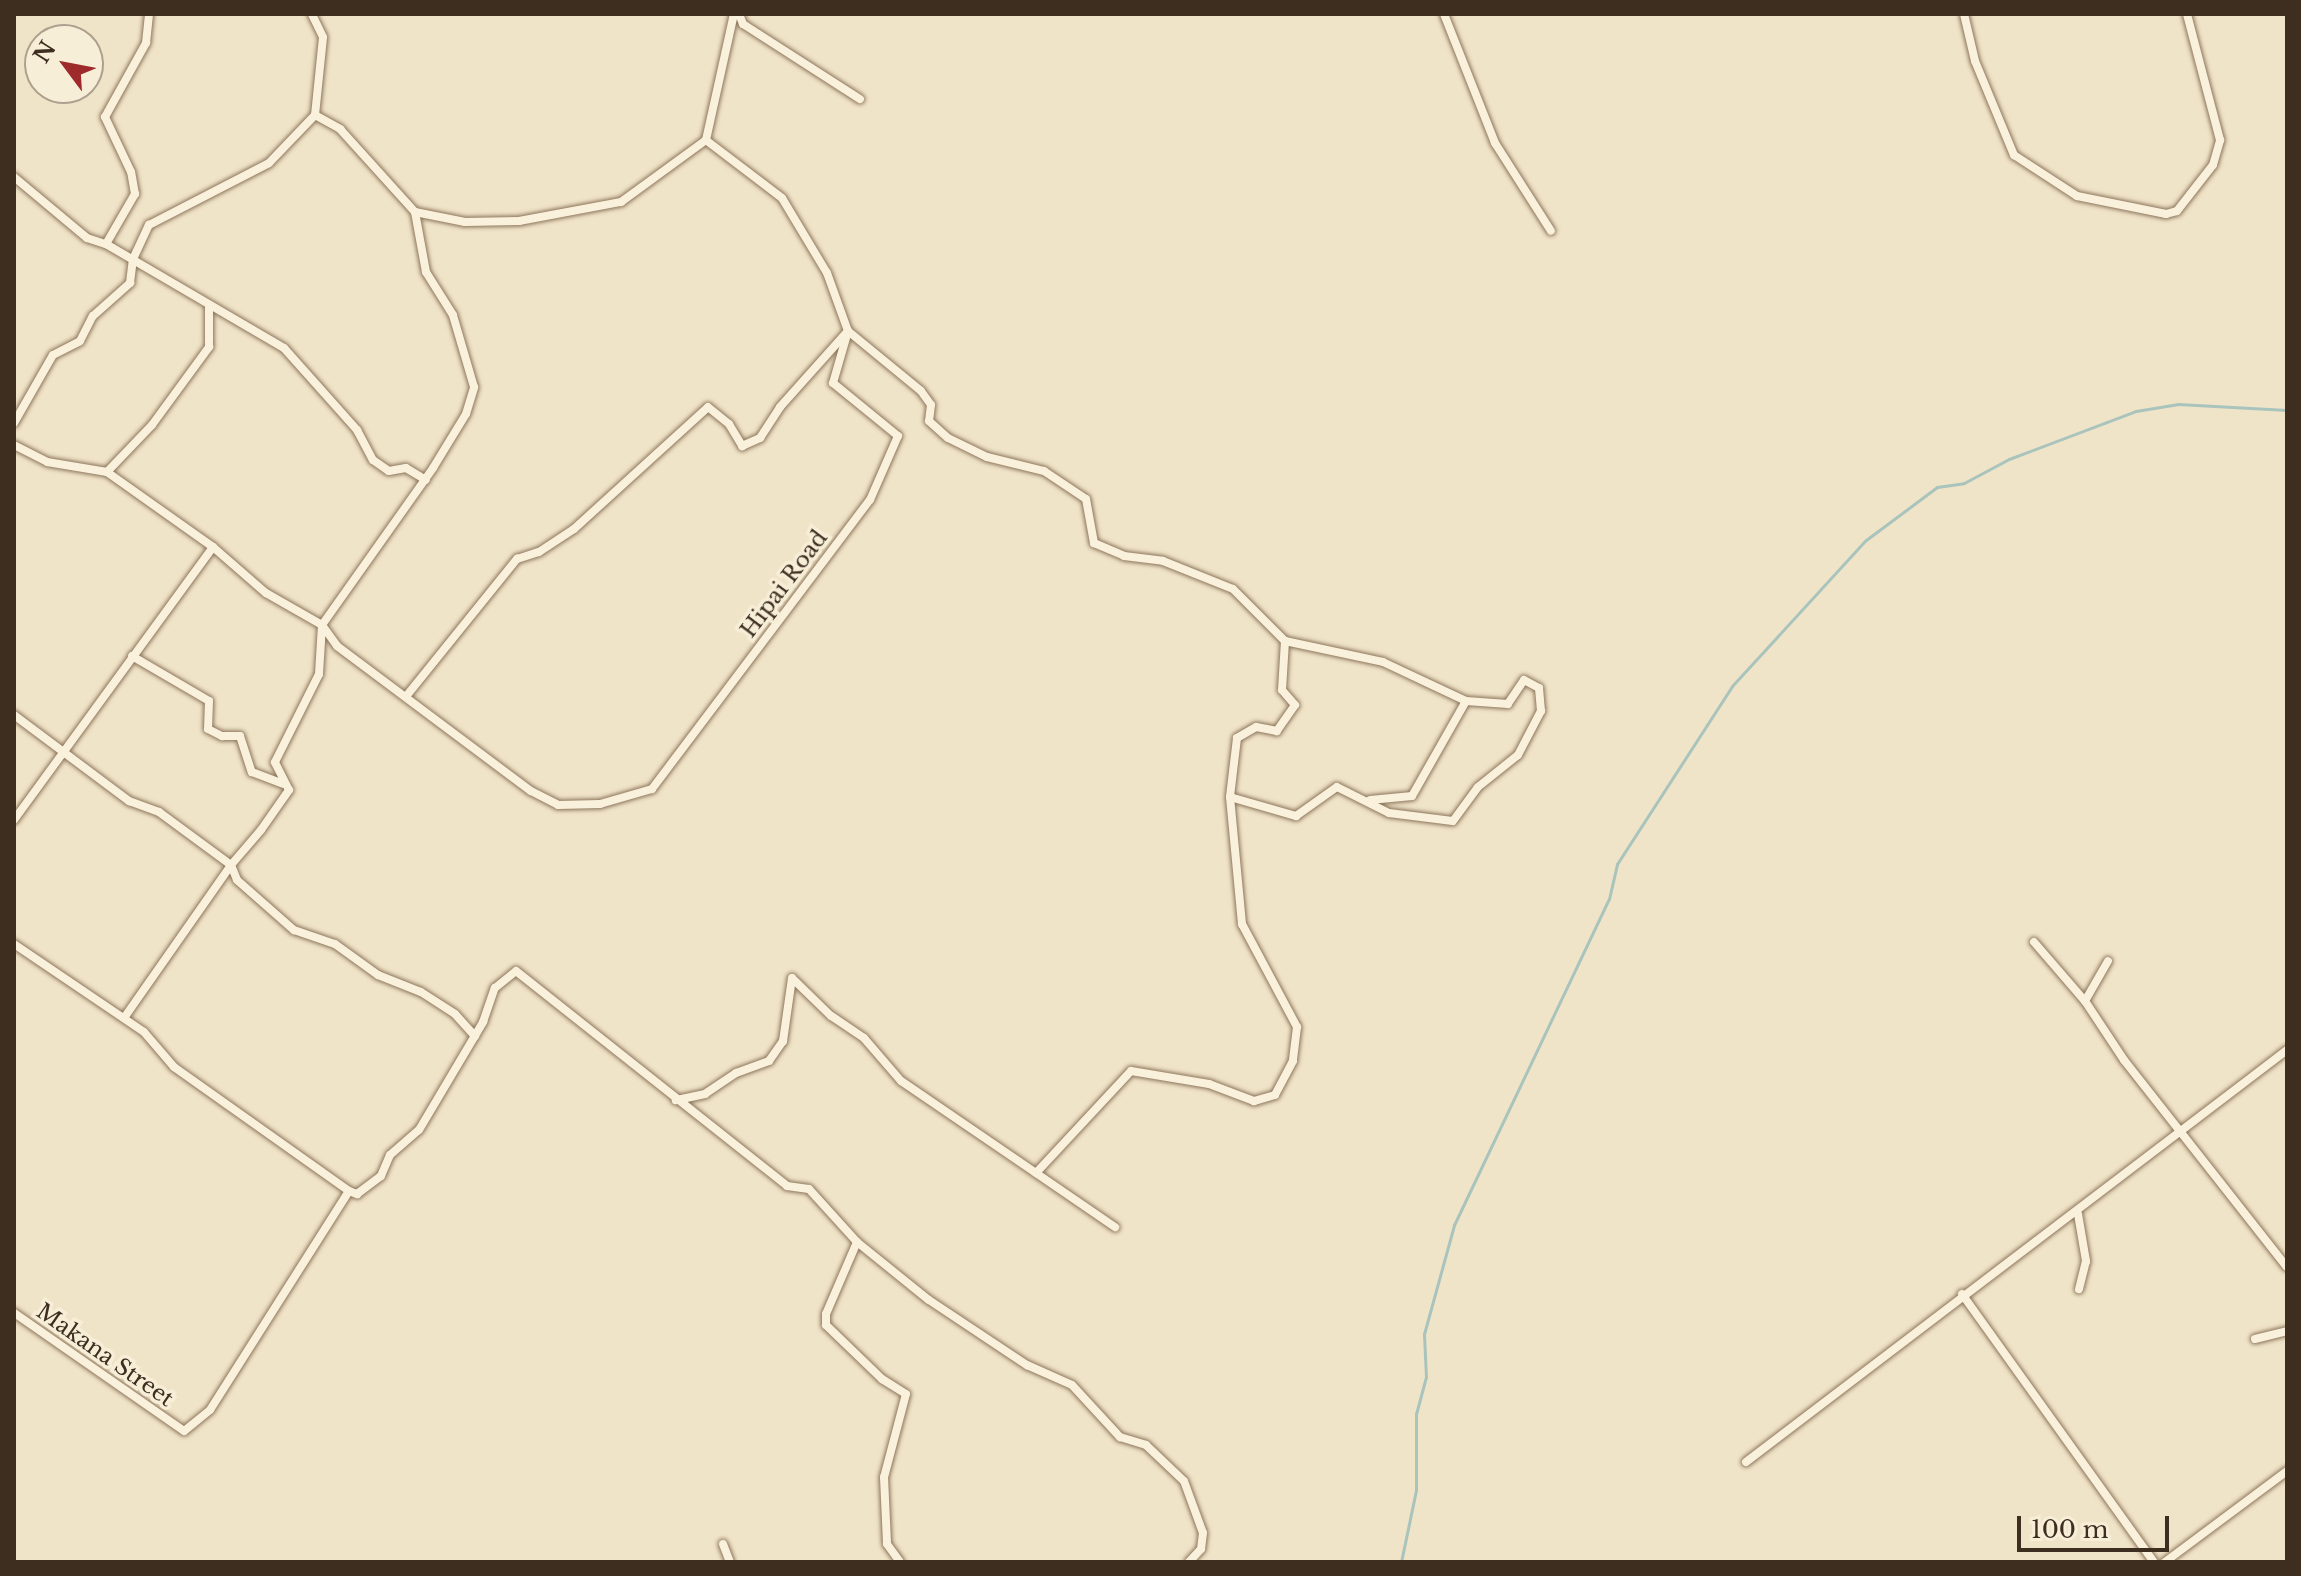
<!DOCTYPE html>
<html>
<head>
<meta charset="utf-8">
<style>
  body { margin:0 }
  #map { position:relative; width:2301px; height:1576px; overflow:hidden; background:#f0e4c8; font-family:"Libre Baskerville",serif }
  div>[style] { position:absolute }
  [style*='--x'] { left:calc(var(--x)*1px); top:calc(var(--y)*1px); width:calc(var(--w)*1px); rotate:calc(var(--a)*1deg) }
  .stream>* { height:3px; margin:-1.5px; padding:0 1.5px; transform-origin:1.5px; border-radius:1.5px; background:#a9c4bc }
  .roads { filter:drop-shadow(0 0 2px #8d765c) drop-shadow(0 0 2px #8d765c) }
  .minor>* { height:8px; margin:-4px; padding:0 4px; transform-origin:4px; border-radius:4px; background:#faf1dc }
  span { translate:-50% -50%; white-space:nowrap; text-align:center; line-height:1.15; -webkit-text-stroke:7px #f7eed8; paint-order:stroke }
  .street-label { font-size:22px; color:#3d2e20 }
  .frame { position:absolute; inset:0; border:16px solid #3d2e20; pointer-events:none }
  .north { position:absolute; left:24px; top:24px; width:80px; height:80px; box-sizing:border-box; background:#f7eed8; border:2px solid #ada18e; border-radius:50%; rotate:302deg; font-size:22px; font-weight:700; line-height:32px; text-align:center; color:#3d2e20 }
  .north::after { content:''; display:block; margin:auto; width:28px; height:36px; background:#9e2a2b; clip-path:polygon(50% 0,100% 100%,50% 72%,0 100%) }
  .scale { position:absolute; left:2017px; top:1516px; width:152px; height:36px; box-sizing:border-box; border:4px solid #3d2e20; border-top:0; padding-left:10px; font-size:24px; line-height:28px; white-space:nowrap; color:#3d2e20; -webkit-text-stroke:6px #f7eed8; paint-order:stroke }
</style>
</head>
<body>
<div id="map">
  <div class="stream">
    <i style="--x:1401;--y:1562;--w:74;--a:-78.2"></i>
    <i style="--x:1416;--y:1490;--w:76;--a:-90"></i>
    <i style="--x:1416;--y:1414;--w:38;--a:-75"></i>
    <i style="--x:1426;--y:1377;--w:43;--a:-92.7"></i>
    <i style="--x:1424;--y:1334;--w:113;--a:-74.6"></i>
    <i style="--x:1454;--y:1225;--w:361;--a:-64.6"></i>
    <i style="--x:1609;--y:899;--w:36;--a:-77"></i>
    <i style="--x:1617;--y:864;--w:212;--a:-57.1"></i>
    <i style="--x:1732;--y:686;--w:198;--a:-47.5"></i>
    <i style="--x:1866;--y:540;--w:89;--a:-36.7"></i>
    <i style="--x:1937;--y:487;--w:27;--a:-8"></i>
    <i style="--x:1964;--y:483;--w:51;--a:-28.1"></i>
    <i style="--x:2009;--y:459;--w:136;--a:-20.7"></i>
    <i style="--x:2136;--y:411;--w:43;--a:-9.5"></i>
    <i style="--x:2178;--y:404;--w:109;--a:3.2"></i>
  </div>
  <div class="roads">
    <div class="minor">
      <i style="--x:739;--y:14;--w:11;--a:68"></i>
      <i style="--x:743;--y:24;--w:139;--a:32.7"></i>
      <i style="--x:1444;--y:14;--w:139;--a:68.4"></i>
      <i style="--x:1495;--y:143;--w:104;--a:57.5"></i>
      <i style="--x:1964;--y:14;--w:48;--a:76.8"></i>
      <i style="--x:1975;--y:61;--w:102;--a:67.5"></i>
      <i style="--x:2014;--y:155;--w:75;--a:33.1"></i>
      <i style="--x:2077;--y:196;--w:91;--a:11.4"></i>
      <i style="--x:2166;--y:214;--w:11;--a:-15"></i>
      <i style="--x:2177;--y:211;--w:58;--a:-52"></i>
      <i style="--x:2213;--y:165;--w:26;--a:-74"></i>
      <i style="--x:2220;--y:140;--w:130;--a:-104.7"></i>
      <i style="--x:315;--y:115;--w:29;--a:29"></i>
      <i style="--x:340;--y:129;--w:112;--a:47.9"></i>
      <i style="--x:415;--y:212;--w:51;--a:11.3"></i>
      <i style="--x:465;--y:222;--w:54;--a:-1.1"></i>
      <i style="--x:519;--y:221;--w:104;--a:-10.6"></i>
      <i style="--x:621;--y:202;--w:105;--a:-36.1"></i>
      <i style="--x:14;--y:177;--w:95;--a:39.9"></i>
      <i style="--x:87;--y:238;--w:20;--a:18"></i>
      <i style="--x:106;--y:244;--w:206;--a:30.3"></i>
      <i style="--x:284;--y:348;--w:110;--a:48.3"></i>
      <i style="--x:357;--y:430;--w:34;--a:62"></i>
      <i style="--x:373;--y:460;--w:19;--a:35"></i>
      <i style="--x:389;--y:471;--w:17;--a:-10"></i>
      <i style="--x:406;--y:468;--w:23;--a:31"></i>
      <i style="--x:106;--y:244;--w:58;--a:-59.9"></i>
      <i style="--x:135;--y:194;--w:22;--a:-100"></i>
      <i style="--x:131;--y:172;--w:61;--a:-115.3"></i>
      <i style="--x:105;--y:117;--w:85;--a:-61"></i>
      <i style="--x:146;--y:43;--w:29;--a:-84"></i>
      <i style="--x:14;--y:423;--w:78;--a:-60.2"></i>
      <i style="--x:53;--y:355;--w:30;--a:-27"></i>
      <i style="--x:80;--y:341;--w:28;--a:-63"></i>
      <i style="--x:93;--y:316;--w:50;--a:-41.7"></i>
      <i style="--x:130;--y:283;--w:24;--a:-83"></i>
      <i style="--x:133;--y:259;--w:38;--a:-65"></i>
      <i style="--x:149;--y:225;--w:135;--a:-27.3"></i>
      <i style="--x:269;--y:163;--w:66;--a:-46.2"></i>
      <i style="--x:315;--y:115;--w:78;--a:-84.1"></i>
      <i style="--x:323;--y:37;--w:25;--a:-116"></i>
      <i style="--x:14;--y:445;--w:37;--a:27"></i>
      <i style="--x:47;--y:462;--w:61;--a:9.5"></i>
      <i style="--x:107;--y:472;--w:130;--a:35.3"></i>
      <i style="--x:213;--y:547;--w:70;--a:41"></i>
      <i style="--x:266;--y:593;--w:64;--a:29.7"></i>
      <i style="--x:322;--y:625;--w:26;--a:54"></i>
      <i style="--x:337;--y:646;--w:242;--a:36.8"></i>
      <i style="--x:531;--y:791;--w:30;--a:27"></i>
      <i style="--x:558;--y:805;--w:42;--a:-1.4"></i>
      <i style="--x:600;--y:804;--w:54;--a:-16.1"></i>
      <i style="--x:652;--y:789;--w:362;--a:-53"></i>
      <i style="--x:870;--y:500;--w:70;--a:-66.4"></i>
      <i style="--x:898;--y:436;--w:84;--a:-140.8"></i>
      <i style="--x:833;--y:383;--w:54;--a:-73.9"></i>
      <i style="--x:848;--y:331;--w:62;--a:-109.9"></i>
      <i style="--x:827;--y:273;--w:87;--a:-121"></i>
      <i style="--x:782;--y:198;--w:96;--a:-142.7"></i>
      <i style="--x:706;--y:140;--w:129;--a:-77.5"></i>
      <i style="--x:107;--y:472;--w:65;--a:-46.2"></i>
      <i style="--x:152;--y:425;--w:97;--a:-53.8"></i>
      <i style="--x:209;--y:347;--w:39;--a:-90"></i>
      <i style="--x:1285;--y:641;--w:100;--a:12.1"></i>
      <i style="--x:1383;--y:662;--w:92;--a:25.2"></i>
      <i style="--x:132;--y:656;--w:89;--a:30.3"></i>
      <i style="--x:209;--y:701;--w:28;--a:92"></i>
      <i style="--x:208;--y:729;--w:16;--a:27"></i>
      <i style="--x:222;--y:736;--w:18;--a:0"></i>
      <i style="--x:240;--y:736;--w:38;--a:72"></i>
      <i style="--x:252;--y:772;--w:33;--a:21"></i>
      <i style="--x:408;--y:694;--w:174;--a:-51.1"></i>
      <i style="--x:517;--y:559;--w:23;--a:-18"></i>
      <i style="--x:539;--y:552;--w:42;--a:-33.3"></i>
      <i style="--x:574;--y:529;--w:181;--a:-42.3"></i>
      <i style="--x:708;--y:407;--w:27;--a:39"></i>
      <i style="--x:729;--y:424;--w:26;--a:59"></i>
      <i style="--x:742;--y:446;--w:20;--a:-24"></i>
      <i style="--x:760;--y:438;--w:37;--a:-57"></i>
      <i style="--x:780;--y:407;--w:102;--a:-48.2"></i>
      <i style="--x:848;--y:331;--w:94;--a:39.4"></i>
      <i style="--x:921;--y:391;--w:17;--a:54"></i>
      <i style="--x:931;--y:405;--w:16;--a:97"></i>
      <i style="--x:929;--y:421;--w:25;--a:42"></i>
      <i style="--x:948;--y:438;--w:43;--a:26"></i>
      <i style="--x:987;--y:457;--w:59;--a:13.8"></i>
      <i style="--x:1044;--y:471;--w:50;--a:33.7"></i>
      <i style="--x:1086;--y:499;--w:45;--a:79.7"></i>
      <i style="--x:1094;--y:543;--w:33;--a:23"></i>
      <i style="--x:1124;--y:556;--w:39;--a:7"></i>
      <i style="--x:1163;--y:561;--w:75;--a:21.8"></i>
      <i style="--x:1233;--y:589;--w:74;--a:45"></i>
      <i style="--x:1285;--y:641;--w:49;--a:93.5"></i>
      <i style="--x:1282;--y:690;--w:20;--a:49"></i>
      <i style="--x:1295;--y:705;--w:32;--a:125"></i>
      <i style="--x:1277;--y:731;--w:21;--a:-169"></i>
      <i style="--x:1256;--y:727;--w:22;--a:150"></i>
      <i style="--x:1237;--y:738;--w:59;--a:96.8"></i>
      <i style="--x:1230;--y:797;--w:128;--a:84.6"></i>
      <i style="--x:1242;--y:924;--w:117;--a:61.9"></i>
      <i style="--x:1297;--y:1027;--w:34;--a:97"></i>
      <i style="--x:1293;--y:1061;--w:38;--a:118"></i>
      <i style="--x:1275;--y:1095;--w:22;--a:164"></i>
      <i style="--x:1254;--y:1101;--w:48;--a:-159.3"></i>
      <i style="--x:1209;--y:1084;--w:79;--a:-170.5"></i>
      <i style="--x:1131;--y:1071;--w:139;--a:133"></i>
      <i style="--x:1036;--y:1173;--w:163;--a:-145.7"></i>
      <i style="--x:901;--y:1081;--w:57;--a:-130.7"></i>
      <i style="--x:864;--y:1038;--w:40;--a:-146"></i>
      <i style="--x:831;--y:1016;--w:54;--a:-135.7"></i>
      <i style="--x:792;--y:978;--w:64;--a:98.1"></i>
      <i style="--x:783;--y:1041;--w:24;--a:125"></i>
      <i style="--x:769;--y:1061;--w:35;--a:160"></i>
      <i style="--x:736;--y:1073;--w:37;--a:146"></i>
      <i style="--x:705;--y:1094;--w:30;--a:168"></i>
      <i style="--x:14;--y:715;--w:144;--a:36.8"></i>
      <i style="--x:129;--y:801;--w:32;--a:20"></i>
      <i style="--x:159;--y:812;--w:89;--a:36.4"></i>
      <i style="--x:231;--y:865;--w:46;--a:-49.4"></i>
      <i style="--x:261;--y:830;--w:49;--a:-55"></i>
      <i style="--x:289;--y:790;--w:31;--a:-117"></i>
      <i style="--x:275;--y:762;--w:98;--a:-63.4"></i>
      <i style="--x:319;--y:674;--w:49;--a:-86.5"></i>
      <i style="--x:322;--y:625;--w:192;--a:-54.7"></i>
      <i style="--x:433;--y:468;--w:63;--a:-58.6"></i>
      <i style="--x:466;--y:414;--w:28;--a:-73"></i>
      <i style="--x:474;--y:387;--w:75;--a:-106.3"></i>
      <i style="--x:453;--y:315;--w:51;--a:-122.1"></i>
      <i style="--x:426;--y:272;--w:61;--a:-100.4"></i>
      <i style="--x:1230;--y:797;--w:69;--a:16.1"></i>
      <i style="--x:1296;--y:816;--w:50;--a:-35.3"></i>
      <i style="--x:1337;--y:787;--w:58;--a:26.6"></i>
      <i style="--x:1389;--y:813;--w:64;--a:7.1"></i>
      <i style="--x:1453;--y:821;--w:42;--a:-53.7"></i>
      <i style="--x:1478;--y:787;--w:51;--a:-38.7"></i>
      <i style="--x:1518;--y:755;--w:50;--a:-62.4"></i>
      <i style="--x:1541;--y:711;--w:23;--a:-95"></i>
      <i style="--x:1539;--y:688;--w:17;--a:-152"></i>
      <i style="--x:1524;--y:680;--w:29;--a:124"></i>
      <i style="--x:1508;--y:704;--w:42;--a:-175.9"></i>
      <i style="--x:1466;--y:701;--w:109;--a:119.6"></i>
      <i style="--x:1412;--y:796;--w:42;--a:174.6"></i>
      <i style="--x:14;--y:820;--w:338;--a:-53.9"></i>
      <i style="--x:2034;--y:942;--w:78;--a:49.2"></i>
      <i style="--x:2085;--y:1001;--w:71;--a:56.5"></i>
      <i style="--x:2124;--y:1060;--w:263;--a:51.8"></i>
      <i style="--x:14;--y:944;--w:157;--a:34.1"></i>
      <i style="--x:144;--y:1032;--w:46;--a:49.4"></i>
      <i style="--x:174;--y:1067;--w:214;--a:35.3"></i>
      <i style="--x:349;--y:1191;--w:259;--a:122.4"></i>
      <i style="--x:210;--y:1410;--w:33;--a:141"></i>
      <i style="--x:184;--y:1431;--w:207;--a:-145.2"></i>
      <i style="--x:2085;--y:1001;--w:46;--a:-60.1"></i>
      <i style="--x:124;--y:1018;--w:187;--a:-55"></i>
      <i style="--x:231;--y:865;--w:16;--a:68"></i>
      <i style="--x:237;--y:880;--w:76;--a:41.3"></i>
      <i style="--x:294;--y:930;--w:43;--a:18.9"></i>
      <i style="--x:335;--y:944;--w:53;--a:35.8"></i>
      <i style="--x:378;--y:975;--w:46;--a:21.6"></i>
      <i style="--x:421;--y:992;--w:40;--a:32.9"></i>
      <i style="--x:455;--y:1014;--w:30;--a:48"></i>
      <i style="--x:1036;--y:1173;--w:96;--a:34.4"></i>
      <i style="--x:349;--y:1191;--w:9;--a:21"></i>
      <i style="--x:357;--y:1194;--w:30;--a:-37"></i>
      <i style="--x:381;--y:1176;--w:23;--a:-67"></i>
      <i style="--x:390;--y:1155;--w:38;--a:-41"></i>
      <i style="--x:419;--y:1130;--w:126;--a:-59.3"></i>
      <i style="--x:483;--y:1022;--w:36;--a:-71"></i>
      <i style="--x:495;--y:988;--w:27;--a:-39"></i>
      <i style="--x:516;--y:971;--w:346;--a:38.4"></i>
      <i style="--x:787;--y:1186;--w:22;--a:8"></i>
      <i style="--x:809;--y:1189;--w:72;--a:47.8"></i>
      <i style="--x:857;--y:1242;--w:92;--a:38.9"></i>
      <i style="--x:929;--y:1300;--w:118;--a:33.6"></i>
      <i style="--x:1027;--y:1365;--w:49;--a:24"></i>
      <i style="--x:1072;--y:1385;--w:71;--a:47.3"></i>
      <i style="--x:1120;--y:1437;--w:27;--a:17"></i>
      <i style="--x:1146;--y:1445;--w:52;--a:43.5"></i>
      <i style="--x:1184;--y:1481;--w:55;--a:69.9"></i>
      <i style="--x:1203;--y:1533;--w:16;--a:97"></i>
      <i style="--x:1201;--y:1549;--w:18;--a:133"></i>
      <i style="--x:2078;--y:1214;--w:48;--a:80.3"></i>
      <i style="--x:2086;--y:1261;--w:29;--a:104"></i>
      <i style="--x:857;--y:1242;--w:78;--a:113.3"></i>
      <i style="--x:826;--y:1314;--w:11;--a:90"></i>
      <i style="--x:826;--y:1325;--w:78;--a:44"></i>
      <i style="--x:882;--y:1379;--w:28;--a:32"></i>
      <i style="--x:906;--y:1394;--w:86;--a:104.8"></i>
      <i style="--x:884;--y:1477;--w:67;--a:87.4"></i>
      <i style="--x:887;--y:1544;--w:22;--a:54"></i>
      <i style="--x:1962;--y:1294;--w:330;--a:54.4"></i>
      <i style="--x:2255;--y:1339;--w:33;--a:-14"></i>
      <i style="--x:1746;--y:1462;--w:680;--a:-37.29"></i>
      <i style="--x:723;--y:1544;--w:19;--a:69"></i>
      <i style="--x:2165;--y:1562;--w:152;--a:-36.7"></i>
    </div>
  </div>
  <div class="street-label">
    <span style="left:784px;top:584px;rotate:-53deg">Hipai Road</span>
    <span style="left:105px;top:1355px;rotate:35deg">Makana Street</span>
  </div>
  <div class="frame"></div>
  <div class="north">N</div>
  <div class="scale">100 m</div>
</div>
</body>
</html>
